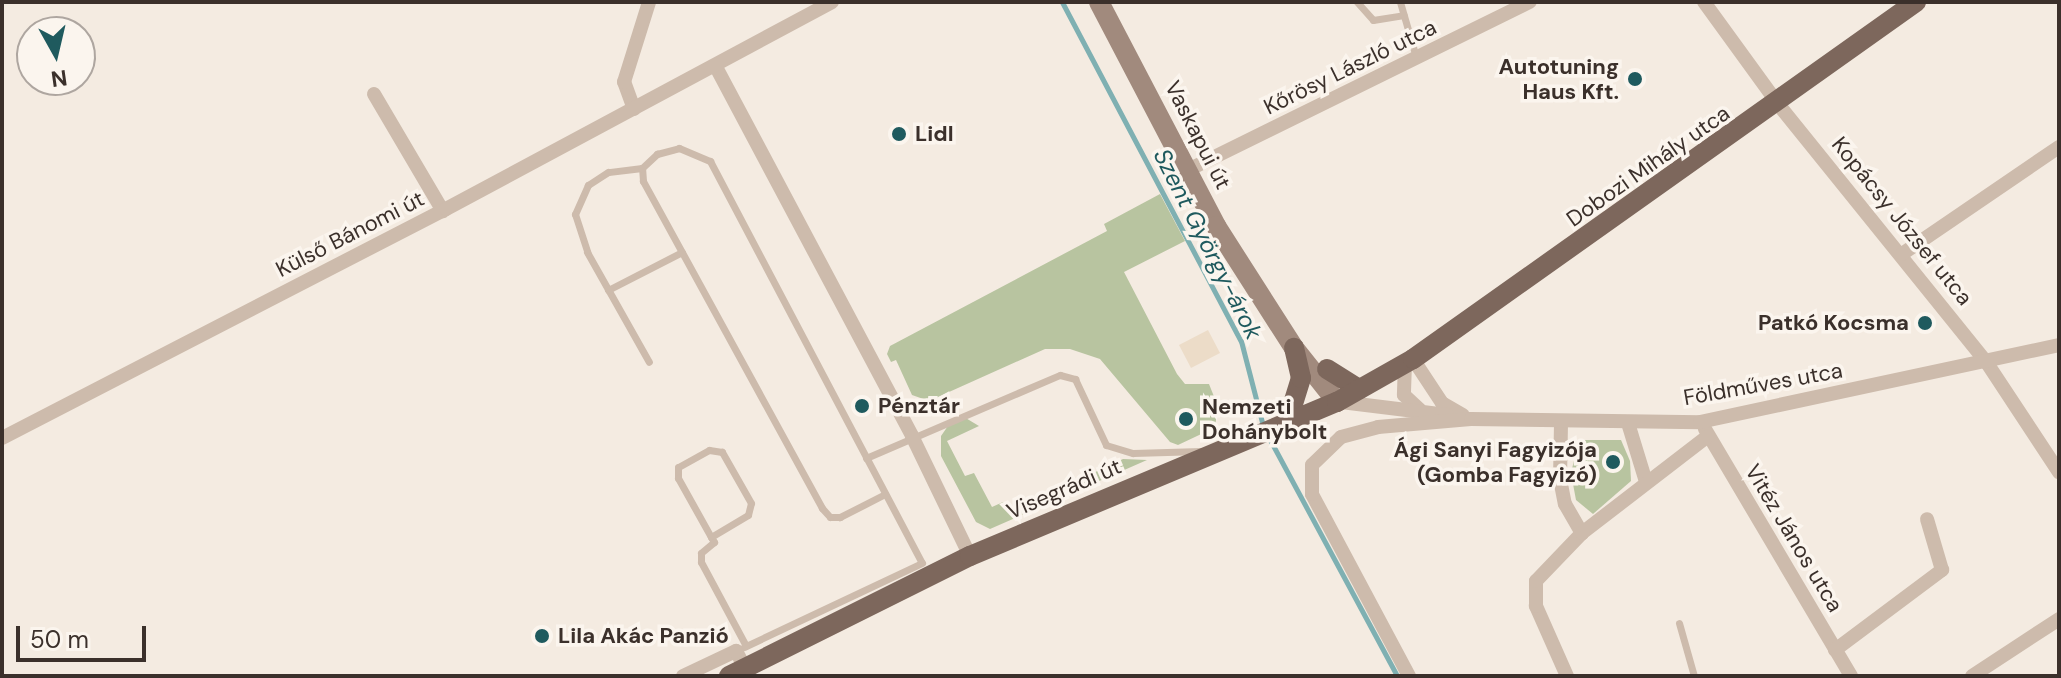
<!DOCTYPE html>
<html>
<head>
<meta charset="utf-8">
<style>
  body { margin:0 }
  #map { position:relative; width:2061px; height:678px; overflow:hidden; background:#f4ebe1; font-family:"DM Sans",sans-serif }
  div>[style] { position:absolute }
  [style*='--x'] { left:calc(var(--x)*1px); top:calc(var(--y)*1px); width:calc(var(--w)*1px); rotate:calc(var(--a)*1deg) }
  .green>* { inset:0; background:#b8c4a0 }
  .plaza>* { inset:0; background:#ecdcc8 }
  .stream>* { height:5px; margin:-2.5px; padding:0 2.5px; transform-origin:2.5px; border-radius:2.5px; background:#7fb0b2 }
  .lane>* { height:7px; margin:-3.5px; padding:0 3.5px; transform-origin:3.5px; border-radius:3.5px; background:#cdbbac }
  .street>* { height:14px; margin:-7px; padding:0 7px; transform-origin:7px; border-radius:7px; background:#cdbbac }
  .secondary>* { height:20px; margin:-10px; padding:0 10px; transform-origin:10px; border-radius:10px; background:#a18a7d }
  .primary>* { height:20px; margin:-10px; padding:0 10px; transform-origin:10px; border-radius:10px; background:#7d675c }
  .dots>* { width:22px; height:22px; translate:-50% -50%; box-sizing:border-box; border:4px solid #fbf5ee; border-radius:50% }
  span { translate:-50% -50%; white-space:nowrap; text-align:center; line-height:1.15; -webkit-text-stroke:7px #fbf5ee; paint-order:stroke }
  .poi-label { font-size:22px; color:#3b302b; font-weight:700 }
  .right { translate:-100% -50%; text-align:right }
  .left { translate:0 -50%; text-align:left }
  .street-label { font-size:22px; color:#3b302b }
  .water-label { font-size:24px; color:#1f5a5e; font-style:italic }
  .frame { position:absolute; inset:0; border:4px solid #3b302b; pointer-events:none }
  .north { position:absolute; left:16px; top:16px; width:80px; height:80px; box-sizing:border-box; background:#fbf5ee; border:2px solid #aea6a0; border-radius:50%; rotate:172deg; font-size:22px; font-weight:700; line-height:32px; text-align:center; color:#3b302b }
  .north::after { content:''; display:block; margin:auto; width:28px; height:36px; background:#1f5a5e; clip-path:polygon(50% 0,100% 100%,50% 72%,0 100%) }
  .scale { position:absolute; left:16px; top:626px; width:130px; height:36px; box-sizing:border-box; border:4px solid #3b302b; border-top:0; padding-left:10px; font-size:24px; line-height:28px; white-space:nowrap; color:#3b302b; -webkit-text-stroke:6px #fbf5ee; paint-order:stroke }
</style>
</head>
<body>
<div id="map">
  <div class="green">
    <i style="clip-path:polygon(1160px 194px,1185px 241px,1124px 272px,1177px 374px,1185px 384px,1209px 384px,1219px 409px,1214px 428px,1178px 445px,1170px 442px,1100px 359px,1070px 349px,1045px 349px,929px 401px,912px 395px,896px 360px,891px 362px,887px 354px,890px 346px,1107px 231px,1104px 224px)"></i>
    <i style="clip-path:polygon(964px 417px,979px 426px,947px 441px,965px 476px,974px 473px,992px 507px,1003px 502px,1017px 507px,1027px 504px,1123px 459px,1147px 460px,990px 529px,976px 522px,941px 456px,941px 436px,950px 423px)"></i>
    <i style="clip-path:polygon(1579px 440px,1621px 440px,1630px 461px,1631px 481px,1593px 514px,1576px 500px,1571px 473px)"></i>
  </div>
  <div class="plaza">
    <i style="clip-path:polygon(1208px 330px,1220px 353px,1191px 368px,1179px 345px)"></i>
  </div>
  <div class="stream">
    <i style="--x:1062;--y:2;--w:383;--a:62.2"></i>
    <i style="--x:1241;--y:341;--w:88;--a:75.5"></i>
    <i style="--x:1269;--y:438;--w:270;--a:61.7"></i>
  </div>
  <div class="lane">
    <i style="--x:1357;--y:2;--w:24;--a:48"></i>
    <i style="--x:1373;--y:20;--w:31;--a:-9"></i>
    <i style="--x:1400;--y:2;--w:57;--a:73.8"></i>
    <i style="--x:642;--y:168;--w:34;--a:173"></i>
    <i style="--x:608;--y:172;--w:24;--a:147"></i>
    <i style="--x:588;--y:185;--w:32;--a:114"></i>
    <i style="--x:575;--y:214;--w:40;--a:72"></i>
    <i style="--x:587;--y:252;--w:126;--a:60.6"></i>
    <i style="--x:608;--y:290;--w:83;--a:-27.2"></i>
    <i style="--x:866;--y:458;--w:211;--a:-23.2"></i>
    <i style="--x:1060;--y:375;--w:16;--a:15"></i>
    <i style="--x:1075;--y:379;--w:73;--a:64.8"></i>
    <i style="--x:1106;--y:445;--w:28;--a:17"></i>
    <i style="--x:1133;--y:453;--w:68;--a:-1.7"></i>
    <i style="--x:885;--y:494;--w:51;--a:152.9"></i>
    <i style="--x:840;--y:517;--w:10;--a:180"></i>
    <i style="--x:830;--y:517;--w:12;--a:-132"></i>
    <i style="--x:822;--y:508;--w:373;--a:-118.7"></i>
    <i style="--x:643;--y:181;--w:13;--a:-94"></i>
    <i style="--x:642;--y:168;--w:21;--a:-43"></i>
    <i style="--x:657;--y:154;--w:23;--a:-15"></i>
    <i style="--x:679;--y:148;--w:34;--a:23"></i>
    <i style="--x:710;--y:161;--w:452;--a:62.2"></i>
    <i style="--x:711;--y:537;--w:43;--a:-30.7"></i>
    <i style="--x:748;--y:515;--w:12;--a:-76"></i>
    <i style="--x:751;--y:503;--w:59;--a:-119.6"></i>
    <i style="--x:722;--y:452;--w:13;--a:-171"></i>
    <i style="--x:709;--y:450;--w:35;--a:151"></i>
    <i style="--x:678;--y:467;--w:11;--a:90"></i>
    <i style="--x:678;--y:478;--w:68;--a:60.8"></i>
    <i style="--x:711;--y:537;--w:6;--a:59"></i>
    <i style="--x:714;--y:542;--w:17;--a:140"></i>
    <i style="--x:701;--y:553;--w:9;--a:90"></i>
    <i style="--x:701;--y:562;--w:95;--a:61.8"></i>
    <i style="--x:1679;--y:623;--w:55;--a:74.2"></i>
    <i style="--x:744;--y:647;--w:197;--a:-25.3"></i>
  </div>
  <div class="street">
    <i style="--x:1704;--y:2;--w:126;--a:54"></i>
    <i style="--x:1778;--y:104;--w:333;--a:51.1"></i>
    <i style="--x:1987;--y:363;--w:131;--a:56.6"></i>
    <i style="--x:716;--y:67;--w:418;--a:62"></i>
    <i style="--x:912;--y:436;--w:133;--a:64.2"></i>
    <i style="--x:374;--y:94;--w:136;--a:59.5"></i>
    <i style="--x:634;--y:109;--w:29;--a:-110"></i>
    <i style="--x:624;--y:82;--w:84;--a:-72.6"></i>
    <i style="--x:1188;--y:170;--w:381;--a:-26.2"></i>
    <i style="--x:1902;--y:254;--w:190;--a:-34.3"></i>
    <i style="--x:1413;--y:359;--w:53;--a:56.6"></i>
    <i style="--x:1442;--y:403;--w:24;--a:30"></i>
    <i style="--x:1405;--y:363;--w:32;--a:92"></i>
    <i style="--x:1404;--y:395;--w:21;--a:43"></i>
    <i style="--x:1341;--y:402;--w:107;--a:7"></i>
    <i style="--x:1561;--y:423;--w:56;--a:91"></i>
    <i style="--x:1560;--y:479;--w:25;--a:79"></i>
    <i style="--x:1565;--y:504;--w:34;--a:60"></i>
    <i style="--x:1628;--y:423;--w:62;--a:73"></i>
    <i style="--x:1705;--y:429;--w:287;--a:59.4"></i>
    <i style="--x:2;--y:438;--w:500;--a:-27.3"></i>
    <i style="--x:446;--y:209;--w:438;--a:-28.2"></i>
    <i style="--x:1835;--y:650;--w:134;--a:-36.8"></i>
    <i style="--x:1942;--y:570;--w:53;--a:-106.4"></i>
    <i style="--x:683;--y:676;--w:59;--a:-25.3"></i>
    <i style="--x:736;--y:651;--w:19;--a:62"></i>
    <i style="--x:1409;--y:676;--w:206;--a:-118.1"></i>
    <i style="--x:1312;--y:494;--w:29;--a:-90"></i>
    <i style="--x:1312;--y:465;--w:40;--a:-44"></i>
    <i style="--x:1341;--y:437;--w:38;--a:-15"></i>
    <i style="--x:1378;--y:427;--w:93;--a:-4.9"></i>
    <i style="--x:1471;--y:419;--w:229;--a:0.8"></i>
    <i style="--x:1700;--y:422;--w:367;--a:-12.1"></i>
    <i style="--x:1567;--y:676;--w:77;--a:-113.9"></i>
    <i style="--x:1536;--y:606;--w:25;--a:-90"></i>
    <i style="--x:1536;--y:581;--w:66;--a:-46.2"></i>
    <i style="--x:1582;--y:533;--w:159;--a:-37.6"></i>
    <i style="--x:1972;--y:676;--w:104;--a:-33.2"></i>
  </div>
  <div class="secondary">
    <i style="--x:1099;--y:2;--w:253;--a:62.4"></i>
    <i style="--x:1216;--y:226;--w:145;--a:57.4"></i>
    <i style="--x:1294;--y:348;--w:69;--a:51.5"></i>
  </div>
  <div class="primary">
    <i style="--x:1327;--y:369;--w:38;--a:32"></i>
    <i style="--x:1288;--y:420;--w:44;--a:-72.8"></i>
    <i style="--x:1301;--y:378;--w:31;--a:-103"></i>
    <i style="--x:729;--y:676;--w:269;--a:-26.5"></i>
    <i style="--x:970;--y:556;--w:398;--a:-22.8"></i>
    <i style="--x:1337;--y:402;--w:87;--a:-29.5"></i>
    <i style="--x:1413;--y:359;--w:617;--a:-35.36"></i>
  </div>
  <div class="dots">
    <i style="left:1635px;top:79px;background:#1f5a5e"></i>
    <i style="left:899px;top:134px;background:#1f5a5e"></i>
    <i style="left:1925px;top:323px;background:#1f5a5e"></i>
    <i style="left:862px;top:406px;background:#1f5a5e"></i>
    <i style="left:1186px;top:419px;background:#1f5a5e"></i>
    <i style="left:1613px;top:462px;background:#1f5a5e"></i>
    <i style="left:542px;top:636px;background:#1f5a5e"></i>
  </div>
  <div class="poi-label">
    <span class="right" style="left:1619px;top:79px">Autotuning<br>Haus Kft.</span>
    <span class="left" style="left:915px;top:134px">Lidl</span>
    <span class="right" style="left:1909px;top:323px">Patkó Kocsma</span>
    <span class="left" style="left:878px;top:406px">Pénztár</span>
    <span class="left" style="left:1202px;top:419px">Nemzeti<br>Dohánybolt</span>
    <span class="right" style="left:1597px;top:462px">Ági Sanyi Fagyizója<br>(Gomba Fagyizó)</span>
    <span class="left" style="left:558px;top:636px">Lila Akác Panzió</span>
  </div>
  <div class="street-label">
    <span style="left:1350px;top:67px;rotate:-26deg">Kőrösy László utca</span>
    <span style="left:1198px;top:135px;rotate:63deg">Vaskapui út</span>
    <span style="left:1648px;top:166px;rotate:-35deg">Dobozi Mihály utca</span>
    <span style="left:1902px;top:221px;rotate:51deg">Kopácsy József utca</span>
    <span style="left:350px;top:234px;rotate:-27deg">Külső Bánomi út</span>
    <span style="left:1763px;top:384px;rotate:-10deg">Földműves utca</span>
    <span style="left:1064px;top:489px;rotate:-23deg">Visegrádi út</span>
    <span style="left:1794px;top:538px;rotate:59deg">Vitéz János utca</span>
  </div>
  <div class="water-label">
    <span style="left:1208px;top:244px;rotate:63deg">Szent György-árok</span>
  </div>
  <div class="frame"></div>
  <div class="north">N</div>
  <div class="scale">50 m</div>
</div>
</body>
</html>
